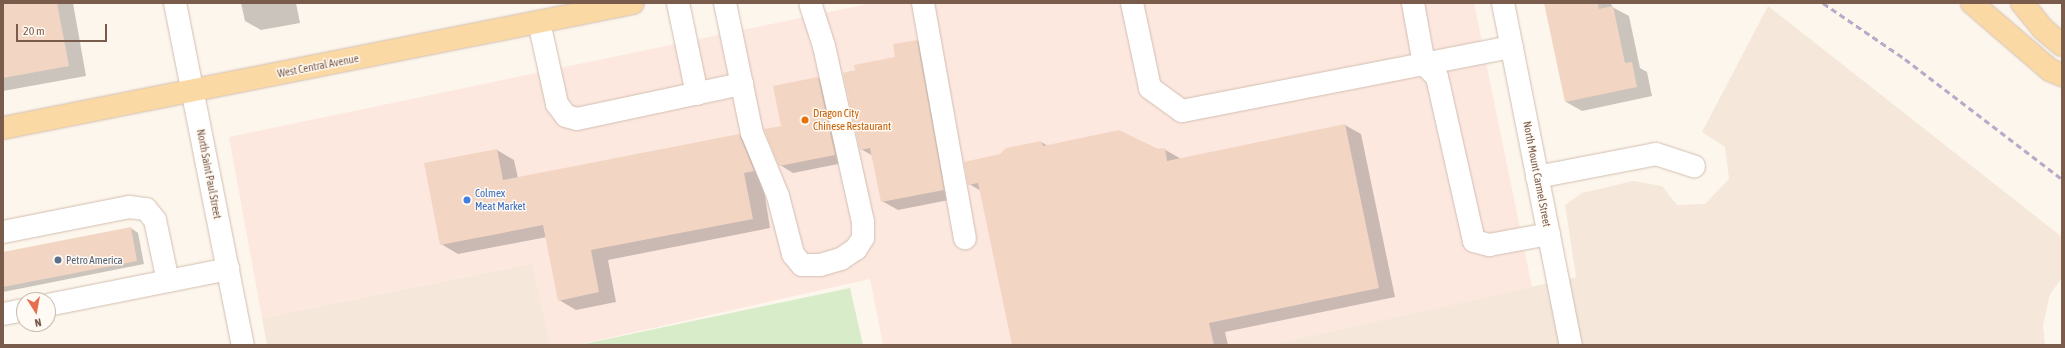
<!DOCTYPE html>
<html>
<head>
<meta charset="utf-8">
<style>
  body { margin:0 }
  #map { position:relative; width:2065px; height:348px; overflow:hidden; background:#fdf6ec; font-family:"Asap Condensed",sans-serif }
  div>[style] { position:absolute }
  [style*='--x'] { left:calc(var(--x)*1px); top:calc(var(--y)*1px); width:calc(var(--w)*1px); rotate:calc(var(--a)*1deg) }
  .residential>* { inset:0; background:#f5e8da }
  .commercial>* { inset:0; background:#fde8e0 }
  .green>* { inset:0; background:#d8ecc9 }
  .shadow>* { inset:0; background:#0003 }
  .building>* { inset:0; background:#f3d5c3 }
  .roads { filter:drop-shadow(0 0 1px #d1beb0) drop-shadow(0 0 1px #d1beb0) }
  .minor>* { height:22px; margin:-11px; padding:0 11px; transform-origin:11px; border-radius:11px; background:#fff }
  .major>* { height:22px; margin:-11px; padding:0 11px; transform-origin:11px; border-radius:11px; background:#fbd9a5 }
  .rail>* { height:3px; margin-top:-1.5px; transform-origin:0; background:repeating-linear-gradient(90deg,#b9a8c9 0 6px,transparent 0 10px) }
  .dots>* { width:11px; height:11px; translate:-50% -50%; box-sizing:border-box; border:2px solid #fffaf3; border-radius:50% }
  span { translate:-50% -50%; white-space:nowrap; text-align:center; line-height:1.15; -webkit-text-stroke:3px #fffaf3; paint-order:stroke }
  .street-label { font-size:11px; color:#7a5c4d }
  .food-label { font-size:11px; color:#c56008 }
  .left { translate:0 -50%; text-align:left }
  .shop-label { font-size:11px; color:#366cbe }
  .service-label { font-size:11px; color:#4e5e75 }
  .frame { position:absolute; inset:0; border:4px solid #7a5c4d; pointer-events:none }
  .north { position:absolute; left:16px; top:292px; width:40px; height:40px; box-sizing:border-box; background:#fffaf3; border:1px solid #cabbb1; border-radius:50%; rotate:169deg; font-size:11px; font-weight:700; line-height:16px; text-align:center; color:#7a5c4d }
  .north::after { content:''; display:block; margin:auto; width:14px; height:18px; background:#e76f51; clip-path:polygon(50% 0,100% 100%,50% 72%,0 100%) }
  .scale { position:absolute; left:16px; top:24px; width:91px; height:18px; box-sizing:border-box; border:2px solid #7a5c4d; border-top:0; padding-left:5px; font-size:12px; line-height:14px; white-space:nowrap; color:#7a5c4d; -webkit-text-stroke:3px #fffaf3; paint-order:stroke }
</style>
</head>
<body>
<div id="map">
  <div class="residential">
    <i style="clip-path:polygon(1768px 6px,2062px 237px,2062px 278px,2050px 294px,2043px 326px,2045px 345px,1269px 345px,1576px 277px,1565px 205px,1582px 193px,1633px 181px,1662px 186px,1677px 205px,1705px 204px,1729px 179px,1725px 147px,1702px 132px)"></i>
    <i style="clip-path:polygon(533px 263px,550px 345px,267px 345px,262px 318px)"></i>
  </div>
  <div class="commercial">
    <i style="clip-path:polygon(872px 3px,1474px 3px,1532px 287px,1269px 345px,883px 345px,870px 279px,577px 345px,550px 345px,532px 263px,262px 318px,229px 137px)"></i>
  </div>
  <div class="green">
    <i style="clip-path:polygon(850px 288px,863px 345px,579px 345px)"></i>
  </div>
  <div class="shadow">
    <i style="clip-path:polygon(3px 3px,73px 3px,86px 76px,3px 91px)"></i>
    <i style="clip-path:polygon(241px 3px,296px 3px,300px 23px,261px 30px,245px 21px)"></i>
    <i style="clip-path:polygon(1545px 3px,1611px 3px,1612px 7px,1629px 16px,1640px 68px,1647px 72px,1652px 96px,1582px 111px,1566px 102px)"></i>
    <i style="clip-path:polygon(917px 41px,933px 50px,959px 198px,898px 210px,882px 201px,873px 156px,861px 149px,856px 71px,896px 57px)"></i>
    <i style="clip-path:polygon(818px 78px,831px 86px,848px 162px,793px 173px,780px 165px)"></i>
    <i style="clip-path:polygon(1345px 125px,1361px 134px,1395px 297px,1225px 332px,1228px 345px,1013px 345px,981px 191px,969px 184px,1001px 155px,1041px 142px,1048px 146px,1164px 149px,1181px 159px)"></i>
    <i style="clip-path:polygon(739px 135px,757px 145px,770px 228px,608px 260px,616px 302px,576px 310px,559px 300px,547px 237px,458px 254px,441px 244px,497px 150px,514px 160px,518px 178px)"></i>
    <i style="clip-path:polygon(131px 228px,138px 233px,144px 264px,3px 292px,3px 253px)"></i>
  </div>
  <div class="building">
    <i style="clip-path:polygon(3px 3px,57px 3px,69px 66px,3px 78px)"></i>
    <i style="clip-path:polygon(1544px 3px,1598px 3px,1599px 9px,1613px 6px,1625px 63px,1632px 62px,1637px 87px,1565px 102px)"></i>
    <i style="clip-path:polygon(917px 40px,944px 190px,881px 202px,870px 148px,860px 150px,843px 73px,855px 70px,854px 65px,895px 57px,893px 44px)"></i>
    <i style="clip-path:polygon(818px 77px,835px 155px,779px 166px,764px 129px,781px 126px,773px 86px)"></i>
    <i style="clip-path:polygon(1345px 124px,1379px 288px,1209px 323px,1214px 345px,1012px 345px,978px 183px,968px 185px,964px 162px,1000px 154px,1006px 148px,1041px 141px,1043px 146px,1119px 130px,1158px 149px,1165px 148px,1167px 161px)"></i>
    <i style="clip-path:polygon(739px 134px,754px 171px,744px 173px,753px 219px,591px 250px,599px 292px,558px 301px,543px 225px,440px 245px,424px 163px,497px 149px,503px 180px)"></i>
    <i style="clip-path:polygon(131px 227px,137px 261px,3px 287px,3px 252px)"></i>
  </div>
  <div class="roads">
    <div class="minor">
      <i style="--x:175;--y:3;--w:349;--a:78.8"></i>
      <i style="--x:678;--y:3;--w:93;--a:78.2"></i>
      <i style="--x:725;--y:3;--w:133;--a:78.3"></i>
      <i style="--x:752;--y:133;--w:68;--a:67.6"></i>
      <i style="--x:778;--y:196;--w:60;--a:75.5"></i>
      <i style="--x:793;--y:254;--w:14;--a:51"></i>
      <i style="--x:802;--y:265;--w:18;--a:0"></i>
      <i style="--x:820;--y:265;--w:22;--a:-16"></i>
      <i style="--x:841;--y:259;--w:18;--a:-34"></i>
      <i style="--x:856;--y:249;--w:13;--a:-58"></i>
      <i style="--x:863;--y:238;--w:16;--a:-90"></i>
      <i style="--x:863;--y:222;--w:180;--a:-102.5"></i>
      <i style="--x:824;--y:46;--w:45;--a:-108"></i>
      <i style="--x:923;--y:3;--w:239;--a:79.9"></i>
      <i style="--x:1132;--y:3;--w:87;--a:78"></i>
      <i style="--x:1150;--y:88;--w:39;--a:36"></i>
      <i style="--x:1182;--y:111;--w:336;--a:-11"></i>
      <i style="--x:1413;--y:3;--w:62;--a:79.8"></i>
      <i style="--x:1424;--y:64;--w:18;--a:45"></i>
      <i style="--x:1437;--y:77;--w:168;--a:77.3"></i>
      <i style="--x:1474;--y:241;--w:16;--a:15"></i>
      <i style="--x:1489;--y:245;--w:61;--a:-10.4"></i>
      <i style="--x:1503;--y:3;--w:349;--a:78.8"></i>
      <i style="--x:539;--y:22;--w:84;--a:77.6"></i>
      <i style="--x:557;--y:104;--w:15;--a:53"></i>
      <i style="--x:566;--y:116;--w:11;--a:15"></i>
      <i style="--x:577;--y:119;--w:169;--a:-12"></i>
      <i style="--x:1537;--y:177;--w:121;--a:-10.9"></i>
      <i style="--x:1656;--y:154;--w:40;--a:18"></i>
      <i style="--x:3;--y:232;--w:128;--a:-11.2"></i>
      <i style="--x:129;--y:207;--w:17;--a:7"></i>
      <i style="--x:146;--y:209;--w:14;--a:51"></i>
      <i style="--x:155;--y:220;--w:62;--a:78"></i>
      <i style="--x:48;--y:305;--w:184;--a:-11.3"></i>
      <i style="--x:3;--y:314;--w:21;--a:-11"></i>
    </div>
    <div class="major">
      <i style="--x:1972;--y:3;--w:103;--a:40.7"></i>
      <i style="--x:2050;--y:70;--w:13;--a:23"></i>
      <i style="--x:2022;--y:3;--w:33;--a:51"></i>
      <i style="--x:2043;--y:29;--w:25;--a:40"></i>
      <i style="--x:3;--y:128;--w:642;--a:-11.22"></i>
    </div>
  </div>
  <div class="rail">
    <i style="--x:1823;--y:3;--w:99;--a:34.3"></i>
    <i style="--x:1905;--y:59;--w:198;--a:37.4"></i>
  </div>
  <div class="dots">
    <i style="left:805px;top:120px;background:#e8710a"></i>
    <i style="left:467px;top:200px;background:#3f7fe0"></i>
    <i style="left:58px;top:260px;background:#5c6f8a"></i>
  </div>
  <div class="street-label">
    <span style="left:318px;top:66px;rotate:-11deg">West Central Avenue</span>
    <span style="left:209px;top:174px;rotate:79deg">North Saint Paul Street</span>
    <span style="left:1537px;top:174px;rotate:79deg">North Mount Carmel Street</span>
  </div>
  <div class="food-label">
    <span class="left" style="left:813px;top:120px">Dragon City<br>Chinese Restaurant</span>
  </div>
  <div class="shop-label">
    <span class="left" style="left:475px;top:200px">Colmex<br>Meat Market</span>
  </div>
  <div class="service-label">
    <span class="left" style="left:66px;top:260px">Petro America</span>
  </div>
  <div class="frame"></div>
  <div class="north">N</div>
  <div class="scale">20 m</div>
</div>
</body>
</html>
